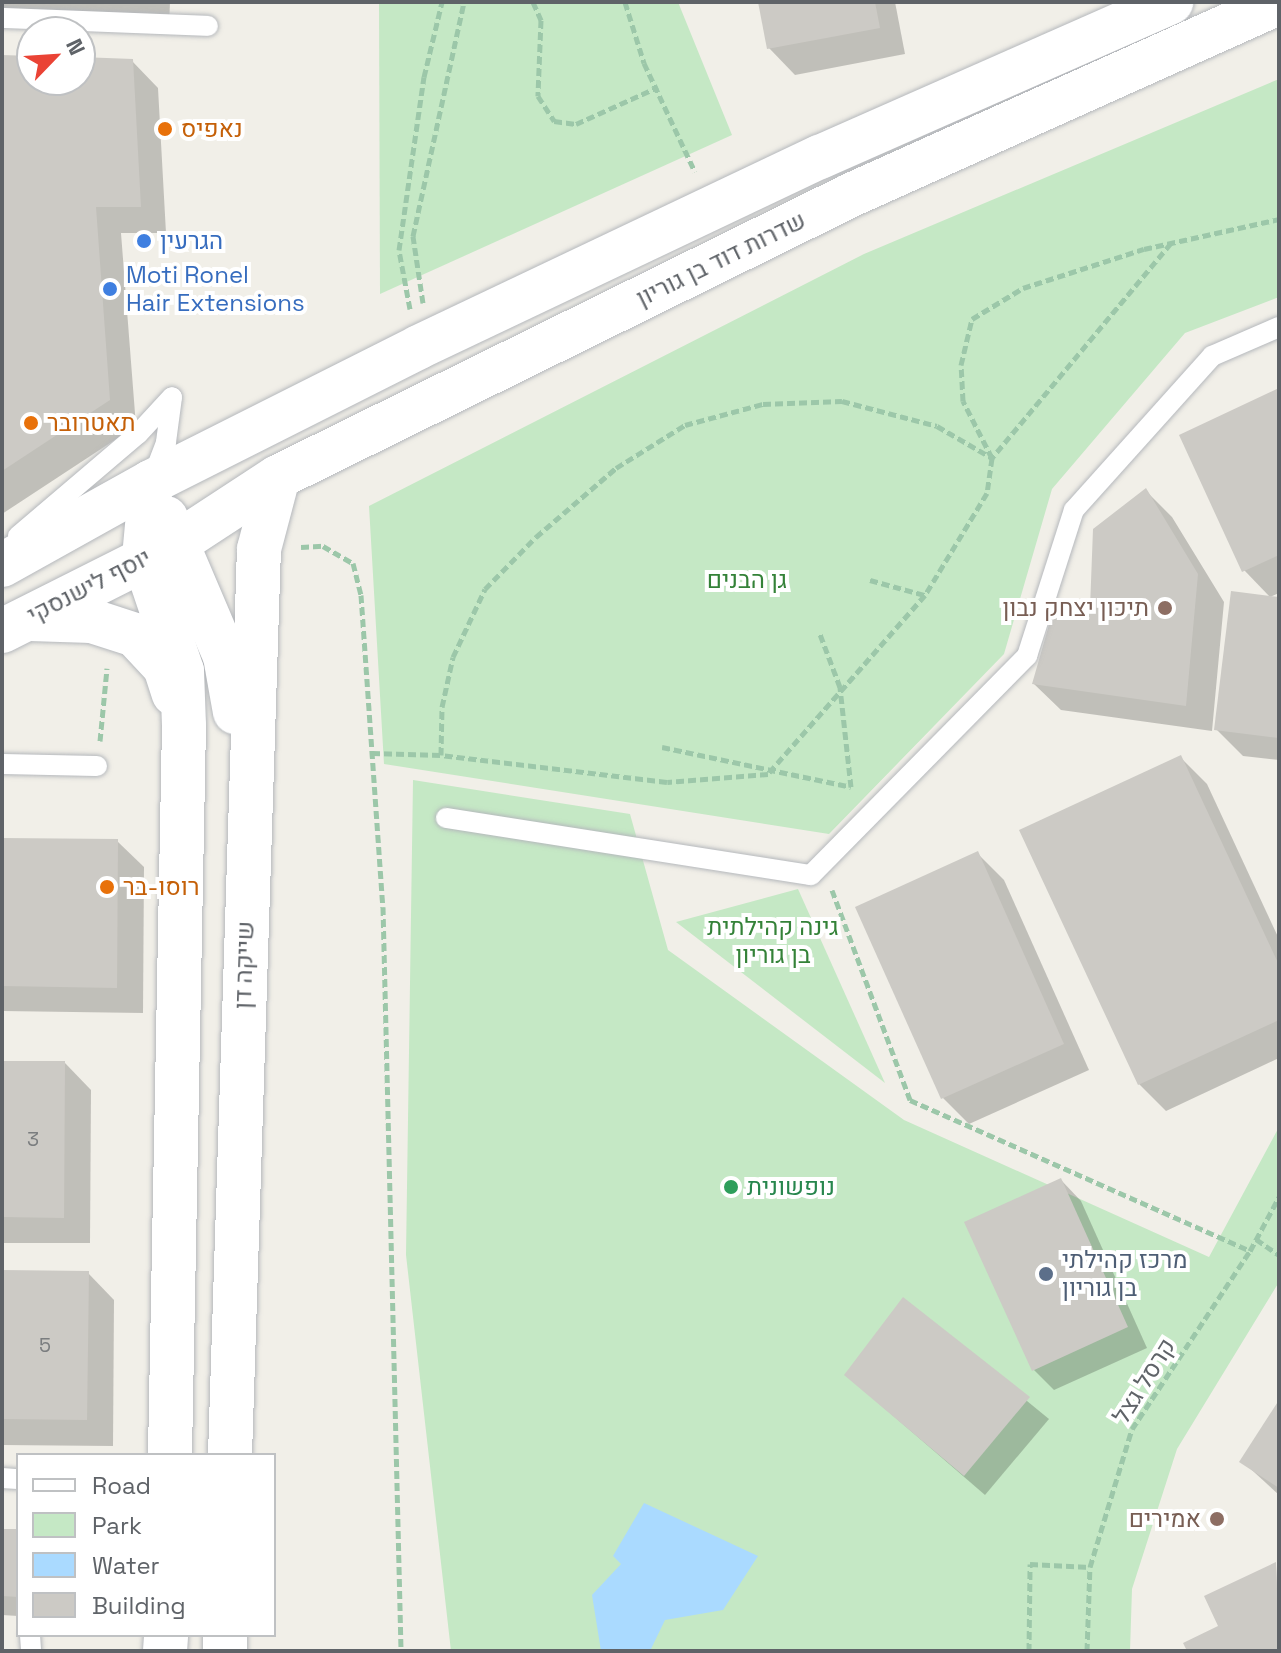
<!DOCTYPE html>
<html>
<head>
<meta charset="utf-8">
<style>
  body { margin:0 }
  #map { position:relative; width:1281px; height:1653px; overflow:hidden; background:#f1efe8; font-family:"Space Grotesk",Heebo,sans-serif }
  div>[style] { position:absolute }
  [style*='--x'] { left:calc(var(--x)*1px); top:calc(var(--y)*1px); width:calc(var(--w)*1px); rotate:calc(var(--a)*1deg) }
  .green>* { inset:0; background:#c5e8c5 }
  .water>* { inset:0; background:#aadaff }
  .shadow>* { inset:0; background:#0003 }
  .building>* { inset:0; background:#cccac5 }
  .path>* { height:5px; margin-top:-2.5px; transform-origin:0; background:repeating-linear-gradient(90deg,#9cc7a9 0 8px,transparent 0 12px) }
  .roads { filter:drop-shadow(0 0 2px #b5b8bc) drop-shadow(0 0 2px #b5b8bc) }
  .lane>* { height:20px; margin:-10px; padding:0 10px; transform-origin:10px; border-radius:10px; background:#fff }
  .secondary>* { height:44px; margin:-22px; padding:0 22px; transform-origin:22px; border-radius:22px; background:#fff }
  .dots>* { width:22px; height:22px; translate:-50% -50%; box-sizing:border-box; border:4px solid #fff; border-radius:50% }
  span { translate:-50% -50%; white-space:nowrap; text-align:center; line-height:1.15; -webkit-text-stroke:8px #fff; paint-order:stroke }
  .number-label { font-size:20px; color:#7a7d7f }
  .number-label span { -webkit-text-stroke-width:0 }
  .food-label { font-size:24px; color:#c56008 }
  .left { translate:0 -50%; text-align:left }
  .shop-label { font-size:24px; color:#366cbe }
  .street-label { font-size:24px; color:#5f6368 }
  .park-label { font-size:24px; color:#348238 }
  .education-label { font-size:24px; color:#785e54 }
  .right { translate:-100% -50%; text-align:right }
  .leisure-label { font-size:24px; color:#27864d }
  .service-label { font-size:24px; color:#4e5e75 }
  .frame { position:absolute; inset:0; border:4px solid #5f6368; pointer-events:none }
  .legend { position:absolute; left:16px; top:1453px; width:260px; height:184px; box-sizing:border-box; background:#fff; border:2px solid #bfc1c3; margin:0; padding:10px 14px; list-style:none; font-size:24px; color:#5f6368 }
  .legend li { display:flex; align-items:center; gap:16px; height:40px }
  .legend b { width:40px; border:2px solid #bfc1c3 }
  .north { position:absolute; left:16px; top:16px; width:80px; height:80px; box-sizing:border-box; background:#fff; border:2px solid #bfc1c3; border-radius:50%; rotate:65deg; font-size:22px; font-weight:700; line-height:32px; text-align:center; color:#5f6368 }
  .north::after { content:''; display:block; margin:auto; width:28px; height:36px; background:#ea4335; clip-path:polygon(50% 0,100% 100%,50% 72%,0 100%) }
</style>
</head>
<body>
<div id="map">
  <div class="green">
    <i style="clip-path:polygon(379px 2px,678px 2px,732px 135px,380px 294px)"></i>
    <i style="clip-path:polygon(1279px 79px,1279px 297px,1185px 333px,1052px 489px,1004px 654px,829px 834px,384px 764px,369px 506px,864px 254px)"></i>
    <i style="clip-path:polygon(413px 780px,630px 814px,668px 950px,904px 1120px,1209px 1257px,1279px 1127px,1279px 1282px,1177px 1449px,1132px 1589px,1130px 1651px,451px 1651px,406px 1255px)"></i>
    <i style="clip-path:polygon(798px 889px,885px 1083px,676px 922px)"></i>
  </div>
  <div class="water">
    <i style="clip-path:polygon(644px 1503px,758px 1556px,723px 1610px,665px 1620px,650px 1651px,601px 1651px,592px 1595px,621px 1564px,613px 1556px)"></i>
  </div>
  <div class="shadow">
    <i style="clip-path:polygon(2px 2px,170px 2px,169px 26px,2px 21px)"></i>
    <i style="clip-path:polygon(760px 2px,895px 2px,905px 54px,795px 75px,769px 48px)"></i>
    <i style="clip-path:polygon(2px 57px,32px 58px,32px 80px,80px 80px,80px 59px,132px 61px,158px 88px,166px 233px,121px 233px,136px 426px,2px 514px)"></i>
    <i style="clip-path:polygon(1279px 390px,1279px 593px,1270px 597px,1244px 570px)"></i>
    <i style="clip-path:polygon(1146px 491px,1172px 517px,1224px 602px,1212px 731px,1061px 710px,1034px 684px,1092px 610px)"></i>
    <i style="clip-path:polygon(1279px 599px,1279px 760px,1243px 756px,1216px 729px)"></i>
    <i style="clip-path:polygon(1180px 757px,1207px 784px,1279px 939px,1279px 1058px,1166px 1111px,1139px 1084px)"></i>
    <i style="clip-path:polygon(2px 839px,117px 841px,144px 867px,143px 1013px,2px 1011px)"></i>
    <i style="clip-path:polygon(978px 854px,1004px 880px,1089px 1070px,969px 1124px,943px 1098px)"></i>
    <i style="clip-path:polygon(2px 1063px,65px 1063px,91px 1090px,90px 1243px,2px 1243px)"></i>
    <i style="clip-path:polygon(1061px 1180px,1081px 1201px,1147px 1348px,1054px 1390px,1034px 1370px)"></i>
    <i style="clip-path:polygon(2px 1272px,88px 1273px,114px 1300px,113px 1446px,2px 1445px)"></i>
    <i style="clip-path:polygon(903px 1300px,1049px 1419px,985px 1495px,846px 1375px)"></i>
    <i style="clip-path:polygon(1279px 1404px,1279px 1495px,1242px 1461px)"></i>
    <i style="clip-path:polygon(2px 1530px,18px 1531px,18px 1616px,2px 1615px)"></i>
    <i style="clip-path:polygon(1276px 1565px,1279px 1651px,1189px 1651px,1221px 1627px)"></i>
  </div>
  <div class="building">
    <i style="clip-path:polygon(758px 2px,875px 2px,880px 28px,767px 49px)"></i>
    <i style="clip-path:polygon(2px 55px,32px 56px,32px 80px,80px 80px,80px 57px,133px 59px,141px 207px,96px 207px,110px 400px,2px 471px)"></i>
    <i style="clip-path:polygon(1279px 388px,1279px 555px,1242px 572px,1179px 435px)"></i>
    <i style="clip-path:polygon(1146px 488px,1198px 574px,1186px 706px,1032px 684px,1055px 604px,1090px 608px,1093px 529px)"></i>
    <i style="clip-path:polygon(1231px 591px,1279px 597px,1279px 738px,1214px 730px)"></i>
    <i style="clip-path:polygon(1181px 755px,1279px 965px,1279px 1020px,1138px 1085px,1019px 830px)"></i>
    <i style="clip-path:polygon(2px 838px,118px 839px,117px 988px,2px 986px)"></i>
    <i style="clip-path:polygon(978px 851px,1064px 1044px,941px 1099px,855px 907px)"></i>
    <i style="clip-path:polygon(2px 1061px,65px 1061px,64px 1218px,2px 1217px)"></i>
    <i style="clip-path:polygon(1061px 1178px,1128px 1327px,1032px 1371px,964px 1222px)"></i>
    <i style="clip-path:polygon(2px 1270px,89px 1271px,87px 1420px,2px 1419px)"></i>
    <i style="clip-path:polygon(903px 1297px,1030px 1397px,964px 1476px,844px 1375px)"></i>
    <i style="clip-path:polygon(1279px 1400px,1279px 1488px,1239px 1462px)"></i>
    <i style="clip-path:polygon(2px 1529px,18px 1529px,18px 1597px,2px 1596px)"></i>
    <i style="clip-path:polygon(1276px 1562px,1279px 1651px,1187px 1651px,1183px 1643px,1218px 1626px,1204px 1596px)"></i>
  </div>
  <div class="path">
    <i style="--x:533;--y:2;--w:20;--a:66"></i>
    <i style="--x:541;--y:20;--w:76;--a:92.3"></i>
    <i style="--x:538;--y:96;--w:30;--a:57"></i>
    <i style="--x:554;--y:121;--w:22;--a:8"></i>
    <i style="--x:576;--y:124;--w:90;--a:-24.3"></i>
    <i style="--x:625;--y:2;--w:64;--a:72.7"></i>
    <i style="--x:644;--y:63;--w:120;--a:64.9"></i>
    <i style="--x:1171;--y:243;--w:280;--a:129.8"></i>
    <i style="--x:992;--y:458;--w:64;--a:-117"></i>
    <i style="--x:963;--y:401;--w:36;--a:-93"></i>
    <i style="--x:961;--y:365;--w:47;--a:-76.6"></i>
    <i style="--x:972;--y:319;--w:60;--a:-31.3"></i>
    <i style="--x:1023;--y:288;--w:127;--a:-17.9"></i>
    <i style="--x:1144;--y:249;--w:138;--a:-12.5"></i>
    <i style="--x:423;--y:303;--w:68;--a:-98.5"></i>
    <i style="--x:413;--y:236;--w:239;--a:-77.7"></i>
    <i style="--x:410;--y:309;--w:60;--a:-100.6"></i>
    <i style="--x:399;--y:250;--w:175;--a:-81.8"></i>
    <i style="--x:424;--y:77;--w:77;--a:-76.5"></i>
    <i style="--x:842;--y:401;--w:98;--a:14.7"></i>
    <i style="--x:937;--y:426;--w:64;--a:30.2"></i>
    <i style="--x:992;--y:458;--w:35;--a:98"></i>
    <i style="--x:987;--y:493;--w:119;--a:121.3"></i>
    <i style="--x:925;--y:595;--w:238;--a:131.3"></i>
    <i style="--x:768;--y:774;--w:101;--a:175.5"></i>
    <i style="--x:667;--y:782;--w:228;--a:-173.2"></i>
    <i style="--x:441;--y:755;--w:48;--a:-88.8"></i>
    <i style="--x:442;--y:707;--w:51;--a:-77.6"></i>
    <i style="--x:453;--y:657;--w:75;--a:-64.8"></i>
    <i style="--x:485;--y:589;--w:73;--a:-45.6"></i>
    <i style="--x:536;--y:537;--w:106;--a:-40.8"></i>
    <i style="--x:616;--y:468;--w:81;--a:-31.9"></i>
    <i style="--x:685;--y:425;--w:81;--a:-15.1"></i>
    <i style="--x:763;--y:404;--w:79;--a:-2.2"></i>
    <i style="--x:301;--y:547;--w:22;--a:-3"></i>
    <i style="--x:323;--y:546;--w:34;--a:30"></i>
    <i style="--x:353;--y:563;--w:33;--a:76"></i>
    <i style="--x:361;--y:595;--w:313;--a:86"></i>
    <i style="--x:383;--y:907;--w:744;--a:88.61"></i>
    <i style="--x:870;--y:580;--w:57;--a:15.3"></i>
    <i style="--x:100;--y:741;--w:73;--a:-84.5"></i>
    <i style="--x:662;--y:747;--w:193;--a:11.9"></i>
    <i style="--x:851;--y:787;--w:101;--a:-96.3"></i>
    <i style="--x:840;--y:687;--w:57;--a:-110.7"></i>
    <i style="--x:372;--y:753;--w:69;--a:1.7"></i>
    <i style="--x:832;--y:890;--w:224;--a:69.6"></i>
    <i style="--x:910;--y:1100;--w:372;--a:23.9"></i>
    <i style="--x:1256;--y:1239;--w:28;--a:35"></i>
    <i style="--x:1029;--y:1651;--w:87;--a:-89.3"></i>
    <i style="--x:1030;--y:1564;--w:60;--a:2.9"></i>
    <i style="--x:1087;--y:1651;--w:84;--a:-88"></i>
    <i style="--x:1090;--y:1567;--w:144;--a:-73.1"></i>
    <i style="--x:1132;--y:1429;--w:214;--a:-56.5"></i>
    <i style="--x:1250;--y:1251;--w:61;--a:-61.8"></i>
  </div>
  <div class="roads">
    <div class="lane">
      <i style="--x:2;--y:18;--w:206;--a:2.2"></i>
      <i style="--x:154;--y:474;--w:34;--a:-69"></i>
      <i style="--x:166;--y:442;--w:45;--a:-82.4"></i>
      <i style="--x:18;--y:536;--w:157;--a:-40.4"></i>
      <i style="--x:138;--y:434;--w:50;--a:-47.4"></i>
      <i style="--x:2;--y:764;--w:95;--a:1.2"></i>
      <i style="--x:446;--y:818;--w:369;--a:8.9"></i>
      <i style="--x:811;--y:875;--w:308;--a:-45.4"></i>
      <i style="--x:1027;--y:656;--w:153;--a:-72.2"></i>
      <i style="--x:1074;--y:510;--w:207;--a:-48.1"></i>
      <i style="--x:1212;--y:356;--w:73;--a:-23.4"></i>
      <i style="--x:2;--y:1478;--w:16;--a:4"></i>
      <i style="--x:30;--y:1635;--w:16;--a:86"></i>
    </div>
    <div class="secondary">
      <i style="--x:151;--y:482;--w:76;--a:95.3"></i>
      <i style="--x:144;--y:558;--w:119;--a:71.4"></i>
      <i style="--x:182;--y:671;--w:54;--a:87.9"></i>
      <i style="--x:184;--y:725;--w:730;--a:91.1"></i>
      <i style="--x:166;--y:518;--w:150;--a:66.9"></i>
      <i style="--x:225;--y:656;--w:57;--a:79.9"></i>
      <i style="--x:2;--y:565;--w:171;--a:-29.1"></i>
      <i style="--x:151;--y:482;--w:300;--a:-26.7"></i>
      <i style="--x:419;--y:347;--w:444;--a:-25.4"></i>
      <i style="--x:820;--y:157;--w:384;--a:-23.8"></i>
      <i style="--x:30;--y:619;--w:62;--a:1.8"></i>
      <i style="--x:92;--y:621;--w:45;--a:18"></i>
      <i style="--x:135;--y:635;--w:44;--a:46.8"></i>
      <i style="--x:165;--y:667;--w:28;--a:72"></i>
      <i style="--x:2;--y:631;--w:196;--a:-26.7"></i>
      <i style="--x:177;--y:543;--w:121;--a:-33.2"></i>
      <i style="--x:278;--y:477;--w:639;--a:-26.2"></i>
      <i style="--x:851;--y:195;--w:469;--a:-24.2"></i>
      <i style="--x:230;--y:1455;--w:906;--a:-88.17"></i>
      <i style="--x:259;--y:549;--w:74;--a:-75.2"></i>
      <i style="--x:165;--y:1651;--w:16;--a:-86"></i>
      <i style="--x:225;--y:1651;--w:16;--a:-90"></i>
    </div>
  </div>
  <div class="dots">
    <i style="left:165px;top:129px;background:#e8710a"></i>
    <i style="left:144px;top:241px;background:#3f7fe0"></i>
    <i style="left:110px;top:289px;background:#3f7fe0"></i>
    <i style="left:31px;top:423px;background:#e8710a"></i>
    <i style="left:1165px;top:608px;background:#8d6e63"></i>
    <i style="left:107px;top:887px;background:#e8710a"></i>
    <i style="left:731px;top:1187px;background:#2e9e5b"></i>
    <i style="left:1046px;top:1274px;background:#5c6f8a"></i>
    <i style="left:1217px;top:1519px;background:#8d6e63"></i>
  </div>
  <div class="number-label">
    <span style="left:33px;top:1139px">3</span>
    <span style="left:45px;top:1345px">5</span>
  </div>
  <div class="food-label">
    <span class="left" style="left:181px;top:129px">נאפיס</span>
    <span class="left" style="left:47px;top:423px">תאטרובר</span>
    <span class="left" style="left:123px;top:887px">רוסו-בר</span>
  </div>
  <div class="shop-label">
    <span class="left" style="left:160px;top:241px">הגרעין</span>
    <span class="left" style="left:126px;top:289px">Moti Ronel<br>Hair Extensions</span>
  </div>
  <div class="street-label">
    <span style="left:721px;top:259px;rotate:-26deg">שדרות דוד בן גוריון</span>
    <span style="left:89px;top:586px;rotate:-27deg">יוסף לישנסקי</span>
    <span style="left:244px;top:965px;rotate:-88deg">שייקה דן</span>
    <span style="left:1144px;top:1381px;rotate:-58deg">קרסל גצל</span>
  </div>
  <div class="park-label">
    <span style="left:747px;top:580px">גן הבנים</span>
    <span style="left:773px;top:941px">גינה קהילתית<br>בן גוריון</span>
  </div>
  <div class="education-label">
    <span class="right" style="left:1149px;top:608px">תיכון יצחק נבון</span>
    <span class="right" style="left:1201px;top:1519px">אמירים</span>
  </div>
  <div class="leisure-label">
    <span class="left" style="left:747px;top:1187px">נופשונית</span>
  </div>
  <div class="service-label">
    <span class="left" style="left:1062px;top:1274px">מרכז קהילתי<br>בן גוריון</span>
  </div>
  <div class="frame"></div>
  <ul class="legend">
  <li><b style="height:10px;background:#fff"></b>Road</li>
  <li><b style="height:22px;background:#c5e8c5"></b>Park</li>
  <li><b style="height:22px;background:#aadaff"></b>Water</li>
  <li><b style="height:22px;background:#cccac5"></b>Building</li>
  </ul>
  <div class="north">N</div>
</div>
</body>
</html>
